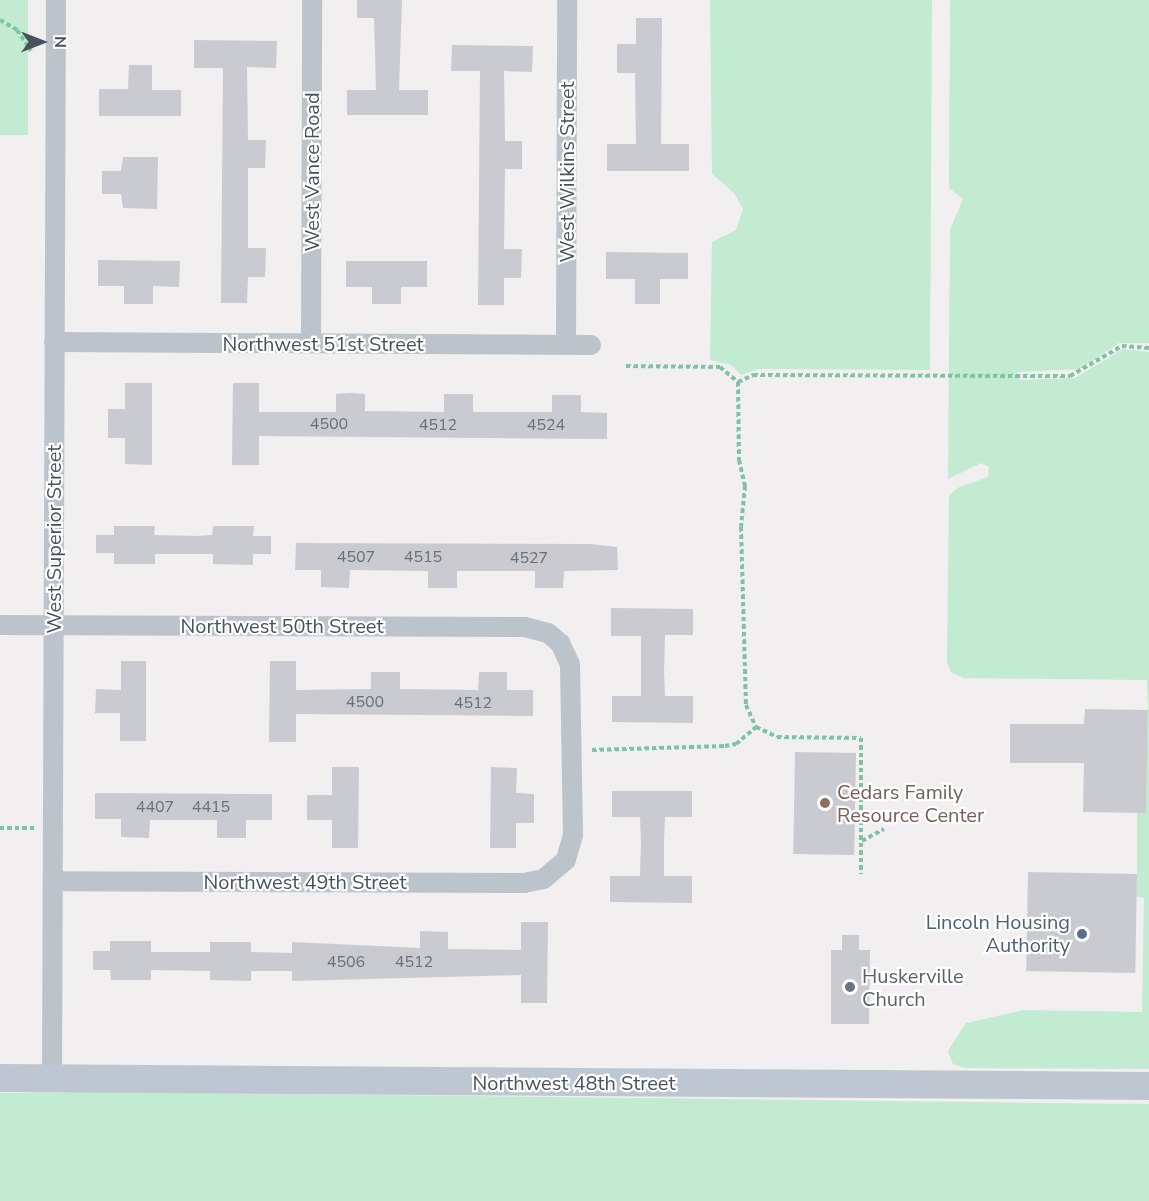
<!DOCTYPE html>
<style>
body{margin:0}
#map{position:relative;width:1149px;height:1201px;overflow:hidden;background:#f1efef;font-family:"Nunito Sans",sans-serif}
div>[style]{position:absolute}
.green>*{inset:0;background:#c2ebd2;transform-origin:0 0}
.building>*{inset:0;background:#c9cbd1;transform-origin:0 0}
.path>*{height:4px;margin-top:-2px;transform-origin:0;background:repeating-linear-gradient(90deg,#7dc5a2 0 4.5px,transparent 0 7.5px)}
.street>*{height:20px;margin:-10px;padding:0 10px;transform-origin:10px;border-radius:10px;background:#bcc3ca}
.secondary>*{height:28px;margin:-14px;padding:0 14px;transform-origin:14px;border-radius:14px;background:#bec7d1}
.dots>*{width:16px;height:16px;translate:-50% -50%;box-sizing:border-box;border:3px solid #fff;border-radius:50%}
span{translate:-50% -50%;white-space:nowrap;text-align:center;line-height:1.15;-webkit-text-stroke:4.5px #fff;paint-order:stroke}
.number-label{font-size:16px;color:#697078}
.number-label span{-webkit-text-stroke-width:0}
.street-label{font-size:20px;color:#49525b}
.education-label{font-size:20px;color:#785e54}
.left{translate:0 -50%;text-align:left}
.service-label{font-size:20px;color:#4e5e75}
.right{translate:-100% -50%;text-align:right}
.worship-label{font-size:20px;color:#5b616d}
.north{position:absolute;left:12px;top:12px;width:60px;height:60px;-webkit-text-stroke:4px #fff;paint-order:stroke;rotate:90deg;font-size:16px;font-weight:700;line-height:24px;text-align:center;color:#49525b}
.north::after{content:'';display:block;margin:auto;width:21px;height:27px;background:#49525b;clip-path:polygon(50% 0,100% 100%,50% 72%,0 100%)}
</style>
<div id="map">
<div class="green">
<i style="left:0;top:0;width:28px;height:135px"></i>
<i style="clip-path:polygon(710px 0,932px 0,930px 370px,758px 369px,741px 375px,731px 365px,710px 360px,712px 242px,736px 230px,743px 209px,734px 193px,712px 174px)"></i>
<i style="clip-path:polygon(950px 0,1149px 0,1149px 343px,1119px 343px,1080px 369px,1017px 372px,1020px 380px,1075px 378px,1123px 349px,1149px 352px,1149px 1069px,964px 1068px,953px 1064px,948px 1051px,966px 1023px,1024px 1010px,1142px 1012px,1144px 898px,1137px 897px,1137px 813px,1146px 813px,1148px 710px,1147px 680px,963px 678px,951px 672px,947px 662px,949px 496px,957px 488px,988px 477px,989px 467px,981px 463px,948px 479px,950px 230px,963px 199px,949px 188px)"></i>
<i style="clip-path:polygon(116px 1092px,1149px 1104px,1149px 1201px,0 1201px,0 1093px)"></i>
</div>
<div class="building">
<i style="clip-path:polygon(357px 0,402px 0,399px 90px,428px 90px,428px 115px,347px 115px,347px 90px,376px 90px,374px 18px,357px 18px)"></i>
<i style="clip-path:polygon(636px 18px,662px 18px,661px 144px,689px 144px,689px 171px,607px 171px,607px 144px,636px 144px,635px 73px,617px 73px,617px 44px,636px 44px)"></i>
<i style="clip-path:polygon(194px 40px,277px 41px,276px 68px,247px 67px,248px 140px,266px 140px,265px 168px,248px 168px,248px 248px,266px 248px,265px 277px,248px 277px,247px 303px,221px 303px,223px 68px,194px 68px)"></i>
<i style="clip-path:polygon(452px 45px,533px 46px,532px 72px,504px 71px,505px 141px,522px 141px,522px 169px,505px 169px,504px 249px,522px 249px,521px 278px,504px 278px,504px 305px,478px 305px,480px 71px,451px 71px)"></i>
<i style="clip-path:polygon(129px 65px,152px 65px,152px 90px,181px 90px,181px 116px,99px 116px,99px 89px,128px 89px)"></i>
<i style="clip-path:polygon(123px 157px,158px 157px,157px 209px,123px 208px,121px 194px,102px 194px,102px 171px,121px 171px)"></i>
<i style="clip-path:polygon(606px 252px,688px 253px,688px 279px,660px 279px,660px 304px,635px 304px,635px 279px,606px 279px)"></i>
<i style="clip-path:polygon(98px 260px,180px 261px,179px 287px,153px 286px,153px 304px,124px 304px,124px 286px,98px 286px)"></i>
<i style="clip-path:polygon(346px 261px,427px 261px,427px 287px,401px 287px,401px 304px,372px 304px,372px 287px,346px 287px)"></i>
<i style="clip-path:polygon(125px 383px,152px 383px,152px 465px,125px 464px,125px 438px,108px 438px,108px 409px,125px 409px)"></i>
<i style="clip-path:polygon(233px 383px,259px 383px,259px 412px,336px 412px,336px 394px,350px 393px,365px 394px,365px 411px,444px 412px,444px 394px,473px 394px,473px 412px,552px 412px,552px 395px,581px 395px,581px 412px,607px 413px,607px 439px,259px 436px,259px 465px,232px 465px)"></i>
<i style="clip-path:polygon(114px 526px,155px 526px,154px 535px,196px 536px,212px 535px,213px 526px,254px 526px,253px 536px,271px 536px,271px 554px,253px 554px,253px 565px,213px 564px,213px 554px,155px 554px,155px 564px,114px 564px,114px 553px,96px 553px,96px 535px,114px 535px)"></i>
<i style="clip-path:polygon(296px 543px,590px 544px,617px 547px,618px 570px,564px 571px,563px 588px,535px 588px,535px 571px,457px 571px,457px 588px,428px 588px,428px 571px,350px 570px,349px 588px,321px 587px,321px 570px,295px 570px)"></i>
<i style="clip-path:polygon(611px 608px,693px 609px,693px 635px,665px 635px,664px 671px,665px 696px,693px 696px,693px 723px,612px 722px,612px 696px,641px 696px,641px 636px,611px 636px)"></i>
<i style="clip-path:polygon(121px 661px,146px 661px,146px 741px,120px 741px,120px 713px,95px 713px,96px 689px,121px 690px)"></i>
<i style="clip-path:polygon(270px 661px,296px 661px,296px 690px,371px 689px,371px 672px,400px 672px,400px 689px,478px 690px,479px 672px,507px 672px,507px 690px,533px 690px,533px 716px,296px 714px,296px 742px,269px 742px)"></i>
<i style="clip-path:polygon(1085px 709px,1148px 710px,1146px 813px,1083px 812px,1084px 763px,1010px 763px,1010px 724px,1084px 724px)"></i>
<i style="left:795px;top:752px;width:61px;height:102px;rotate:1deg"></i>
<i style="clip-path:polygon(332px 767px,359px 767px,358px 848px,332px 848px,332px 820px,307px 820px,307px 795px,332px 795px)"></i>
<i style="clip-path:polygon(491px 767px,517px 768px,516px 793px,534px 794px,534px 823px,516px 823px,516px 848px,490px 848px)"></i>
<i style="clip-path:polygon(612px 791px,692px 791px,692px 817px,665px 817px,664px 842px,664px 876px,692px 876px,692px 903px,610px 902px,610px 876px,640px 876px,641px 842px,640px 817px,612px 817px)"></i>
<i style="clip-path:polygon(95px 793px,272px 794px,272px 820px,246px 820px,246px 838px,217px 838px,217px 820px,150px 820px,149px 838px,121px 837px,121px 819px,95px 819px)"></i>
<i style="left:1028px;top:872px;width:109px;height:99px;rotate:1deg"></i>
<i style="clip-path:polygon(521px 922px,548px 922px,547px 1003px,521px 1003px,521px 975px,292px 981px,292px 971px,251px 971px,251px 981px,210px 980px,210px 971px,151px 970px,151px 980px,111px 980px,110px 970px,93px 970px,93px 951px,110px 951px,110px 941px,151px 941px,151px 952px,210px 952px,210px 942px,251px 942px,251px 952px,292px 953px,292px 942px,420px 948px,420px 931px,448px 932px,448px 949px,521px 950px)"></i>
<i style="clip-path:polygon(842px 935px,859px 935px,859px 950px,870px 950px,869px 1024px,831px 1024px,831px 950px,842px 950px)"></i>
</div>
<div class="path">
<i style="left:0;top:20px;width:20px;rotate:30deg"></i>
<i style="left:17px;top:30px;width:25px;rotate:56deg"></i>
<i style="left:626px;top:366px;width:94px;rotate:0.6deg"></i>
<i style="left:720px;top:367px;width:23px;rotate:40deg"></i>
<i style="left:738px;top:382px;width:78px;rotate:89.3deg"></i>
<i style="left:739px;top:460px;width:27px;rotate:77deg"></i>
<i style="left:745px;top:486px;width:41px;rotate:95.6deg"></i>
<i style="left:741px;top:527px;width:178px;rotate:88.4deg"></i>
<i style="left:746px;top:705px;width:24px;rotate:66deg"></i>
<i style="left:756px;top:727px;width:23px;rotate:25deg"></i>
<i style="left:777px;top:737px;width:84px;rotate:0.7deg"></i>
<i style="left:861px;top:738px;width:136px;rotate:90deg"></i>
<i style="left:738px;top:382px;width:17px;rotate:-25deg"></i>
<i style="left:753px;top:375px;width:317px;rotate:0.2deg"></i>
<i style="left:1070px;top:376px;width:60px;rotate:-30deg"></i>
<i style="left:1122px;top:346px;width:27px;rotate:4deg"></i>
<i style="left:592px;top:750px;width:133px;rotate:-1.7deg"></i>
<i style="left:725px;top:746px;width:11px;rotate:-10deg"></i>
<i style="left:736px;top:744px;width:26px;rotate:-40deg"></i>
<i style="left:0;top:828px;width:34px"></i>
<i style="left:862px;top:841px;width:25px;rotate:-29deg"></i>
</div>
<div class="street">
<i style="left:54px;top:342px;width:537px;rotate:0.32deg"></i>
<i style="left:311px;top:343px;width:343px;rotate:-89.8deg"></i>
<i style="left:566px;top:345px;width:345px;rotate:-89.8deg"></i>
<i style="left:0;top:625px;width:525px;rotate:0.22deg"></i>
<i style="left:525px;top:627px;width:24px;rotate:15deg"></i>
<i style="left:548px;top:633px;width:16px;rotate:40deg"></i>
<i style="left:560px;top:643px;width:23px;rotate:65deg"></i>
<i style="left:570px;top:664px;width:171px;rotate:89deg"></i>
<i style="left:573px;top:835px;width:26px;rotate:106deg"></i>
<i style="left:566px;top:860px;width:30px;rotate:140deg"></i>
<i style="left:543px;top:879px;width:19px;rotate:168deg"></i>
<i style="left:524px;top:883px;width:471px;rotate:-179.8deg"></i>
<i style="left:52px;top:1079px;width:1079px;rotate:-89.79deg"></i>
</div>
<div class="secondary">
<i style="left:0;top:1078px;width:1149px;rotate:0.4deg"></i>
</div>
<div class="dots">
<i style="left:825px;top:803px;background:#8d6e63"></i>
<i style="left:1082px;top:934px;background:#5c6f8a"></i>
<i style="left:850px;top:987px;background:#6b7280"></i>
</div>
<div class="number-label">
<span style="left:329px;top:424px">4500</span>
<span style="left:438px;top:425px">4512</span>
<span style="left:546px;top:425px">4524</span>
<span style="left:356px;top:557px">4507</span>
<span style="left:423px;top:557px">4515</span>
<span style="left:529px;top:558px">4527</span>
<span style="left:365px;top:702px">4500</span>
<span style="left:473px;top:703px">4512</span>
<span style="left:155px;top:807px">4407</span>
<span style="left:211px;top:807px">4415</span>
<span style="left:346px;top:962px">4506</span>
<span style="left:414px;top:962px">4512</span>
</div>
<div class="street-label">
<span style="left:312px;top:172px;rotate:-90deg">West Vance Road</span>
<span style="left:567px;top:172px;rotate:-90deg">West Wilkins Street</span>
<span style="left:323px;top:344px">Northwest 51st Street</span>
<span style="left:54px;top:539px;rotate:-90deg">West Superior Street</span>
<span style="left:282px;top:626px">Northwest 50th Street</span>
<span style="left:305px;top:882px">Northwest 49th Street</span>
<span style="left:574px;top:1083px">Northwest 48th Street</span>
</div>
<div class="education-label">
<span class="left" style="left:837px;top:804px">Cedars Family<br>Resource Center</span>
</div>
<div class="service-label">
<span class="right" style="left:1070px;top:934px">Lincoln Housing<br>Authority</span>
</div>
<div class="worship-label">
<span class="left" style="left:862px;top:988px">Huskerville<br>Church</span>
</div>
<div class="north">N</div>
</div>
